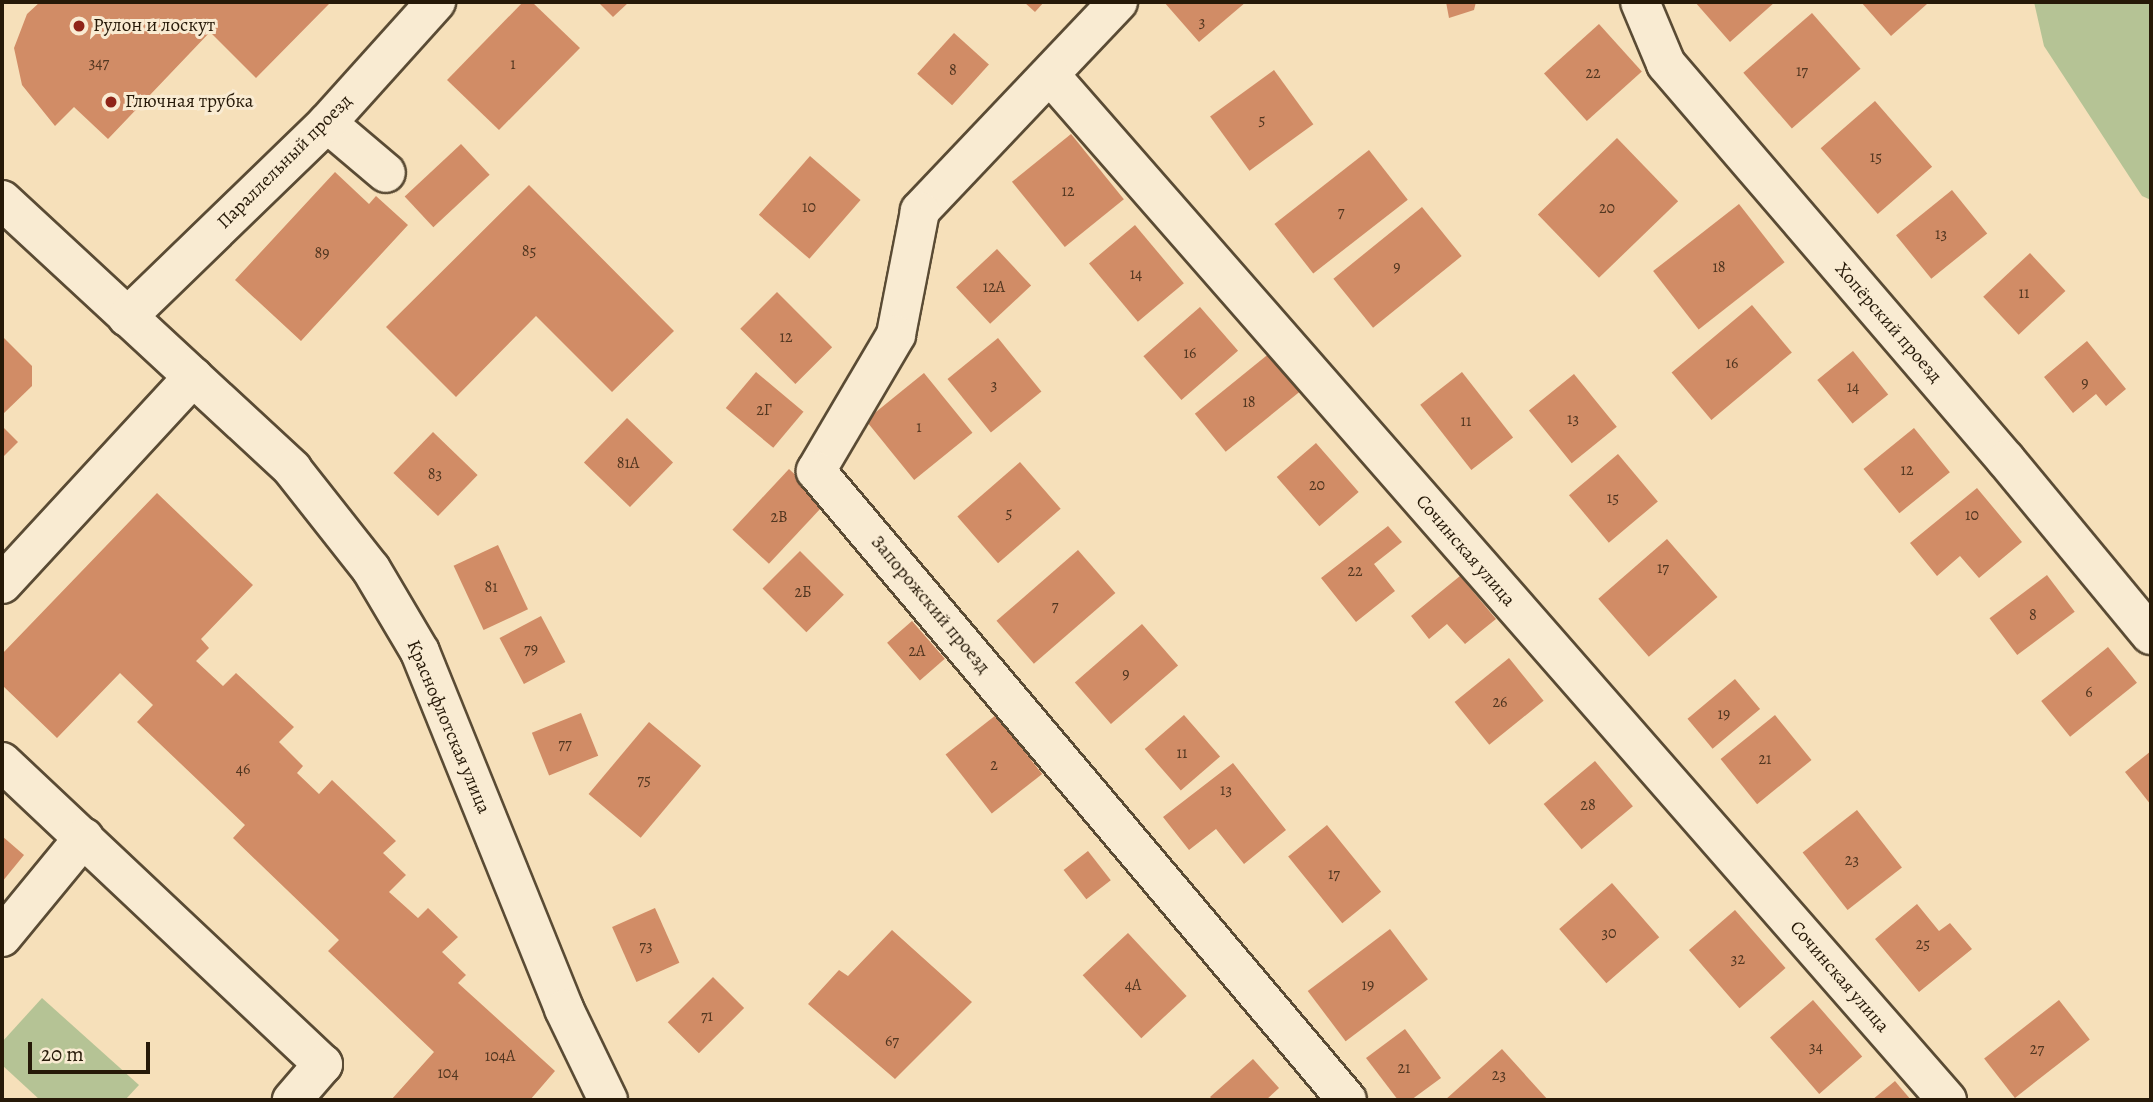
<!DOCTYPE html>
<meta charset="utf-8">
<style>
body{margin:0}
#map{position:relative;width:2153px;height:1102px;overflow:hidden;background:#f6e0ba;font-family:Alegreya,serif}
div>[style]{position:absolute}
.green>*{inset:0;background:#b5c395}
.building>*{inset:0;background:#d18c66;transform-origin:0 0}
.roads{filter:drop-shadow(2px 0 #5a4b34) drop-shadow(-2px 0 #5a4b34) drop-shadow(0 2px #5a4b34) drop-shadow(0 -2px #5a4b34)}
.minor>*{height:38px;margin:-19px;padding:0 19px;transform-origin:19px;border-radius:19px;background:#f9ebd2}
.dots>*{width:19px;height:19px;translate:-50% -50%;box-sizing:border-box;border:4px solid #f9ebd2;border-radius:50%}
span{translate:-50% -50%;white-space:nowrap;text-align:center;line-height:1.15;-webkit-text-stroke:6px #f9ebd2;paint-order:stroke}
.number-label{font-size:16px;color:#513620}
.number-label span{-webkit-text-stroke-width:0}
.poi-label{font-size:19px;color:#261908}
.left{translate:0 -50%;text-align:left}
.street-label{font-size:19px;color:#261908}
.frame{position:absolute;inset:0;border:4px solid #261908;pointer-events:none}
.scale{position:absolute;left:28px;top:1042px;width:122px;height:32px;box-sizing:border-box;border:4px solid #261908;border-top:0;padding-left:9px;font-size:21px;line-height:24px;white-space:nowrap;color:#261908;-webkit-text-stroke:5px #f9ebd2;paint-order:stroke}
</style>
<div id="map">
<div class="green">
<i style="clip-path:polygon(2034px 2px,2151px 2px,2151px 200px,2142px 196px,2044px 46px)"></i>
<i style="clip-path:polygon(42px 998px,139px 1085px,125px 1100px,40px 1100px,2px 1065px,2px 1042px)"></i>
</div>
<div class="building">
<i style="clip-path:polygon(40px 2px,327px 2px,329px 4px,256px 78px,210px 32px,108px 139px,74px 107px,55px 126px,22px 85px,14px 48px,27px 14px)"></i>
<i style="clip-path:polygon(523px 2px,532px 2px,580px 48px,499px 130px,447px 80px)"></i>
<i style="clip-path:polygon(598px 2px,629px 2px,613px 17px)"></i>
<i style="clip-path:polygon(1024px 2px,1044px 2px,1035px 12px)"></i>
<i style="clip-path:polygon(1164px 2px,1246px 2px,1199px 42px)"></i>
<i style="clip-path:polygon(1446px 2px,1476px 2px,1474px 10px,1449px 18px)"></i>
<i style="clip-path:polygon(1695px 2px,1775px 2px,1730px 42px)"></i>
<i style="clip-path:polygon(1861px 2px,1925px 2px,1927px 4px,1891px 36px)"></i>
<i style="left:1812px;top:13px;width:74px;height:91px;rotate:49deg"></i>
<i style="left:1599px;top:24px;width:64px;height:74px;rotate:48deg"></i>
<i style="left:954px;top:33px;width:47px;height:55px;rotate:42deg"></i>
<i style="left:1274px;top:70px;width:67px;height:79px;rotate:54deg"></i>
<i style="left:1875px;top:101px;width:87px;height:72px;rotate:49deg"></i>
<i style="left:1071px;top:134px;width:84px;height:76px;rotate:51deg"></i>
<i style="left:1617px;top:138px;width:88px;height:110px;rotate:46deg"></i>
<i style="left:461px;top:144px;width:42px;height:77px;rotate:47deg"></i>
<i style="left:1369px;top:150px;width:63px;height:120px;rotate:52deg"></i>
<i style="left:810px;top:156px;width:67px;height:78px;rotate:41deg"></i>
<i style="clip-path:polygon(335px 172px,369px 204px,376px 196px,408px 225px,301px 341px,235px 280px)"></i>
<i style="clip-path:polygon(529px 185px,674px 331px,612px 392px,536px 316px,456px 397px,386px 327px)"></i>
<i style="left:1952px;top:190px;width:56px;height:72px;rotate:51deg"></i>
<i style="left:1739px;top:204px;width:74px;height:109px;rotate:52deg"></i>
<i style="left:1422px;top:207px;width:63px;height:114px;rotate:51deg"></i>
<i style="left:1135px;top:225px;width:76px;height:60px;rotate:50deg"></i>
<i style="left:997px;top:249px;width:50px;height:56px;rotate:47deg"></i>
<i style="left:2030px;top:253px;width:52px;height:64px;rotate:47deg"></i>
<i style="left:777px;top:292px;width:78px;height:52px;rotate:45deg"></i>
<i style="left:1752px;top:305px;width:62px;height:105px;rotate:50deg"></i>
<i style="left:1200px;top:307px;width:58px;height:75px;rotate:49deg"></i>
<i style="clip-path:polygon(2px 336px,32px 366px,32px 386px,2px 415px)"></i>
<i style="left:998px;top:338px;width:69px;height:65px;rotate:51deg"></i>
<i style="clip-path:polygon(2087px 341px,2126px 389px,2106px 406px,2096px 394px,2073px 413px,2044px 377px)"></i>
<i style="left:1853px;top:351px;width:56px;height:46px;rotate:51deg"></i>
<i style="left:1271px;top:352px;width:49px;height:98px;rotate:51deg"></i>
<i style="left:756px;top:372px;width:62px;height:47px;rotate:40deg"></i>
<i style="left:1462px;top:372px;width:83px;height:53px;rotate:52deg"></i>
<i style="left:924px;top:373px;width:77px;height:75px;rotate:51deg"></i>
<i style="left:1574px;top:374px;width:68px;height:58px;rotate:51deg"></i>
<i style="left:627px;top:418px;width:64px;height:62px;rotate:44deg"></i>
<i style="clip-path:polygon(2px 426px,18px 442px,2px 458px)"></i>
<i style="left:1914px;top:428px;width:57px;height:65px;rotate:51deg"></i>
<i style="left:433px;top:432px;width:62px;height:57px;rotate:44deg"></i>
<i style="left:1316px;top:443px;width:65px;height:52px;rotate:49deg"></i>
<i style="left:1618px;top:454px;width:62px;height:64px;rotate:50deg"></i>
<i style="left:1020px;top:462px;width:62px;height:83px;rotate:49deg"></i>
<i style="left:789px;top:469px;width:50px;height:83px;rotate:43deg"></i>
<i style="clip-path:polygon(1977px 488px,2022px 542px,1979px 578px,1960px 556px,1937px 576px,1910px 543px)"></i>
<i style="clip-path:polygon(157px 493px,253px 585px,201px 639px,209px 648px,196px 661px,223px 686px,236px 673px,294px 727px,279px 742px,303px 766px,297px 773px,319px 794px,332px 780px,396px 841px,383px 853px,406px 875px,389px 892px,418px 918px,428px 908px,458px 937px,442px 952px,466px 975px,458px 983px,555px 1071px,530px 1100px,391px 1100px,434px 1052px,328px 951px,339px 940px,233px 838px,245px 825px,137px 722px,153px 705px,120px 673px,57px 738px,2px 685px,2px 654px)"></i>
<i style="clip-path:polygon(1388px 526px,1402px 542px,1374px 564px,1395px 591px,1356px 622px,1321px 578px)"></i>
<i style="left:1667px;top:539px;width:77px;height:91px;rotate:49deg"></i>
<i style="left:498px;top:545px;width:71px;height:49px;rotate:65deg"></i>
<i style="left:1078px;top:550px;width:57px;height:108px;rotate:49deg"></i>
<i style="left:800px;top:551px;width:62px;height:53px;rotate:45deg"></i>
<i style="left:2047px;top:575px;width:46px;height:72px;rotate:53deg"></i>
<i style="clip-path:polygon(1460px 576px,1496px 619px,1465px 644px,1447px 624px,1429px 639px,1411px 616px)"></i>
<i style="left:541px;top:616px;width:52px;height:47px;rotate:62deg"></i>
<i style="left:912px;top:621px;width:50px;height:33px;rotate:49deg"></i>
<i style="left:1142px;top:624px;width:55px;height:89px;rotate:49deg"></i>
<i style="left:2108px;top:647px;width:46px;height:86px;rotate:51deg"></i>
<i style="left:1509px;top:658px;width:55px;height:70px;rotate:51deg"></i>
<i style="left:1735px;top:679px;width:39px;height:62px;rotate:50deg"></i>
<i style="left:581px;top:713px;width:46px;height:53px;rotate:68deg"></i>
<i style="left:996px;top:715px;width:75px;height:64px;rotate:52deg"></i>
<i style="left:1184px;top:715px;width:55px;height:52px;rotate:49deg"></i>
<i style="left:1775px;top:715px;width:58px;height:70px;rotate:51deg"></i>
<i style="left:649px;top:722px;width:68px;height:94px;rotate:40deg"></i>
<i style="clip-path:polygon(2151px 751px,2151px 805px,2125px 772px)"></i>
<i style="left:1595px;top:761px;width:59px;height:67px;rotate:50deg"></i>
<i style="clip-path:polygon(1233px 763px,1286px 830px,1244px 864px,1216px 829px,1189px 850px,1163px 817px)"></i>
<i style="left:1857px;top:810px;width:73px;height:69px;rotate:52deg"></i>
<i style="left:1327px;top:825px;width:86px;height:50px;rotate:51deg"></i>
<i style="clip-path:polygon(2px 836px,24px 855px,2px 882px)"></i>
<i style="left:1088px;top:851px;width:37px;height:31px;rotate:52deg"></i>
<i style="left:1612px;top:883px;width:72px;height:70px;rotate:49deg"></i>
<i style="clip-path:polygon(1917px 904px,1939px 931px,1950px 923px,1972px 949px,1919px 992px,1875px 939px)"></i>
<i style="left:655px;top:908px;width:60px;height:47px;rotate:66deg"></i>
<i style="left:1735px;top:910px;width:77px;height:61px;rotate:49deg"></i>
<i style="left:1390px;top:929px;width:63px;height:103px;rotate:53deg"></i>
<i style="clip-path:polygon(892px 930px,972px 1002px,895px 1079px,808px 1004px,839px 970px,848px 976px)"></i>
<i style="left:1128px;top:933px;width:86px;height:62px;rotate:47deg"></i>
<i style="left:713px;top:977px;width:44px;height:64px;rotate:45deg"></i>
<i style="left:1813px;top:1000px;width:75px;height:57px;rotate:49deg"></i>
<i style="left:2059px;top:1000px;width:50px;height:95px;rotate:52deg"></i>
<i style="clip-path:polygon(1405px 1029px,1441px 1078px,1411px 1100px,1398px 1100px,1366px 1058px)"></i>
<i style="clip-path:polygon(1502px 1049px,1548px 1100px,1445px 1100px)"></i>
<i style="clip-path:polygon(1253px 1059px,1279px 1088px,1266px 1100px,1213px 1100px,1210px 1097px)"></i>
<i style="clip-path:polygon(1895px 1081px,1911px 1100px,1872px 1100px)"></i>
</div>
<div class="roads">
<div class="minor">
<i style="left:1118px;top:2px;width:288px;rotate:133.5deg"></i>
<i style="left:920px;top:211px;width:126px;rotate:101deg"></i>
<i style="left:896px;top:335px;width:158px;rotate:120.5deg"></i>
<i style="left:816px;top:471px;width:823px;rotate:49.83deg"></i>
<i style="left:1640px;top:2px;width:67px;rotate:67.2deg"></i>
<i style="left:1666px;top:64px;width:522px;rotate:49.35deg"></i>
<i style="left:2006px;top:460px;width:227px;rotate:50.4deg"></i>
<i style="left:1050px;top:75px;width:1362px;rotate:48.81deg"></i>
<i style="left:327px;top:123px;width:77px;rotate:40.3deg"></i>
<i style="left:2px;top:200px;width:396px;rotate:42.8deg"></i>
<i style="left:292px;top:469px;width:127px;rotate:51.7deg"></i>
<i style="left:371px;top:569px;width:96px;rotate:59.4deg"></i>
<i style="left:420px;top:652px;width:385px;rotate:68deg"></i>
<i style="left:564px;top:1009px;width:101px;rotate:64.2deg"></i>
<i style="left:127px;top:317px;width:279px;rotate:-44.1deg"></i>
<i style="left:327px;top:123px;width:163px;rotate:-48deg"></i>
<i style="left:2px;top:584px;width:282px;rotate:-47.3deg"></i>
<i style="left:2px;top:762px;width:441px;rotate:43.3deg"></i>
<i style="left:323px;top:1064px;width:48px;rotate:130.7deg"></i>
<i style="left:2px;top:937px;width:129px;rotate:-50.6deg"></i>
</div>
</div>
<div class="dots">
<i style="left:79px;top:26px;background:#8f2418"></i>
<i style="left:111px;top:102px;background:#8f2418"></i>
</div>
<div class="number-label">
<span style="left:1202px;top:22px">3</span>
<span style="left:99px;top:63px">347</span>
<span style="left:513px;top:64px">1</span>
<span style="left:953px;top:70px">8</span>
<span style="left:1802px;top:71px">17</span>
<span style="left:1593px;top:73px">22</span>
<span style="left:1262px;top:120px">5</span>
<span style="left:1876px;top:157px">15</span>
<span style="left:1068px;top:191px">12</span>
<span style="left:809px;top:207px">10</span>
<span style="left:1607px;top:208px">20</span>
<span style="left:1341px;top:212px">7</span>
<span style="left:1941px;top:234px">13</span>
<span style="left:529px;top:251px">85</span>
<span style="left:322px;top:253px">89</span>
<span style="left:1397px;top:267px">9</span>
<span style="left:1719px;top:267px">18</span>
<span style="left:1136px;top:274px">14</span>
<span style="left:994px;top:287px">12А</span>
<span style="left:2024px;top:293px">11</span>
<span style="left:786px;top:337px">12</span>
<span style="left:1190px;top:353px">16</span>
<span style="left:1732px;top:363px">16</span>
<span style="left:2085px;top:383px">9</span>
<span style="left:994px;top:385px">3</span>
<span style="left:1853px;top:387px">14</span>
<span style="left:1249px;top:402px">18</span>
<span style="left:764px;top:410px">2Г</span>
<span style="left:1573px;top:419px">13</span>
<span style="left:1466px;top:421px">11</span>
<span style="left:919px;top:427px">1</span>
<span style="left:628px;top:463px">81А</span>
<span style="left:1907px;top:470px">12</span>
<span style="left:435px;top:474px">83</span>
<span style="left:1317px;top:485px">20</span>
<span style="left:1613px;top:498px">15</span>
<span style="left:1009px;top:513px">5</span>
<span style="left:1972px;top:515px">10</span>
<span style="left:779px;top:517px">2В</span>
<span style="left:1663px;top:568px">17</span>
<span style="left:1355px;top:571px">22</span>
<span style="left:491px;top:587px">81</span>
<span style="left:803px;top:592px">2Б</span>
<span style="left:1055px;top:606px">7</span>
<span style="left:2033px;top:615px">8</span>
<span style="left:531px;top:649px">79</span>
<span style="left:917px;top:651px">2А</span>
<span style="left:1126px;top:674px">9</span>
<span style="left:2089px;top:692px">6</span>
<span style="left:1500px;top:702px">26</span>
<span style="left:1724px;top:714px">19</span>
<span style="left:565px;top:744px">77</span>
<span style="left:1182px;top:753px">11</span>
<span style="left:1765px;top:759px">21</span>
<span style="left:994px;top:765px">2</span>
<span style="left:243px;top:769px">46</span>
<span style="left:644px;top:780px">75</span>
<span style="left:1226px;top:790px">13</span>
<span style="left:1588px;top:805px">28</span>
<span style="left:1852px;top:860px">23</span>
<span style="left:1334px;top:874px">17</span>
<span style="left:1609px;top:933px">30</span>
<span style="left:1923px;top:944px">25</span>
<span style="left:646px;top:946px">73</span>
<span style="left:1738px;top:959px">32</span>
<span style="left:1133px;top:985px">4А</span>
<span style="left:1368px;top:985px">19</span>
<span style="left:707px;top:1016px">71</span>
<span style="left:892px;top:1041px">67</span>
<span style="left:1816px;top:1047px">34</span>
<span style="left:2037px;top:1049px">27</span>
<span style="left:500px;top:1056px">104А</span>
<span style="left:1404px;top:1068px">21</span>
<span style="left:448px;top:1073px">104</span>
<span style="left:1499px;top:1075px">23</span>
</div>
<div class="poi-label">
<span class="left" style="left:93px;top:26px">Рулон и лоскут</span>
<span class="left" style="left:125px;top:102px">Глючная трубка</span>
</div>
<div class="street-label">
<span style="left:285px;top:162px;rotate:-45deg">Параллельный проезд</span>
<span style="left:1888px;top:323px;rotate:49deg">Хопёрский проезд</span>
<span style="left:1465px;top:551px;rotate:49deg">Сочинская улица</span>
<span style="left:930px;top:605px;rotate:50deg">Запорожский проезд</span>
<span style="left:448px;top:727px;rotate:67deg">Краснофлотская улица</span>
<span style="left:1839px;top:977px;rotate:49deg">Сочинская улица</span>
</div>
<div class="frame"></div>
<div class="scale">20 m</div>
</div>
